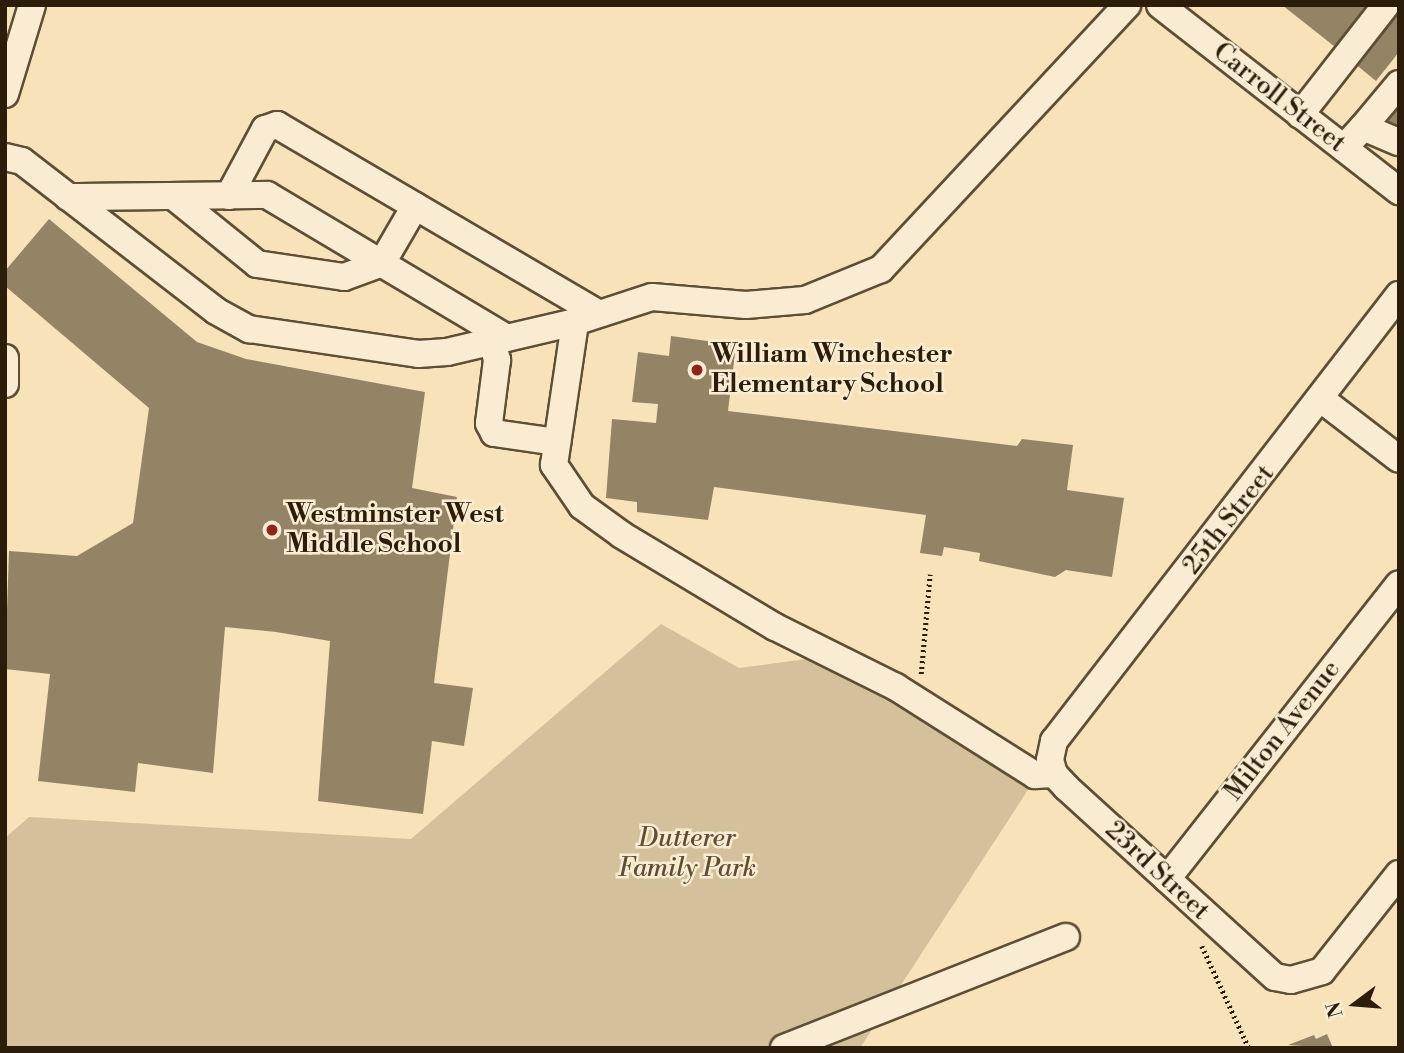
<!DOCTYPE html>
<style>
body{margin:0}
#map{position:relative;width:1404px;height:1053px;overflow:hidden;background:#f7e2b9;font-family:"Libre Bodoni",serif}
div>[style]{position:absolute}
.green>*{inset:0;background:#d4c19b}
.building>*{inset:0;background:#958365}
.path>*{height:4.5px;margin-top:-2.25px;transform-origin:0;background:repeating-linear-gradient(90deg,#2b1d09 0 2px,transparent 0 5.5px)}
.roads{filter:drop-shadow(2px 0 #5e4e35) drop-shadow(-2px 0 #5e4e35) drop-shadow(0 2px #5e4e35) drop-shadow(0 -2px #5e4e35)}
.minor>*{height:26px;margin:-13px;padding:0 13px;transform-origin:13px;border-radius:13px;background:#faecd2}
.dots>*{width:19px;height:19px;translate:-50% -50%;box-sizing:border-box;border:4px solid #faecd2;border-radius:50%}
span{translate:-50% -50%;white-space:nowrap;text-align:center;line-height:1.15;-webkit-text-stroke:5px #faecd2;paint-order:stroke}
.street-label{font-size:26px;color:#2b1d09}
.poi-label{font-size:26px;color:#2b1d09;font-weight:700}
.left{translate:0 -50%;text-align:left}
.park-label{font-size:26px;color:#5e4e35;font-style:italic}
.frame{position:absolute;inset:0;border:7px solid #2b1d09;pointer-events:none}
.north{position:absolute;left:1320px;top:969px;width:70px;height:70px;-webkit-text-stroke:5px #faecd2;paint-order:stroke;rotate:254deg;font-size:19px;font-weight:700;line-height:28px;text-align:center;color:#2b1d09}
.north::after{content:'';display:block;margin:auto;width:24px;height:32px;background:#2b1d09;clip-path:polygon(50% 0,100% 100%,50% 72%,0 100%)}
</style>
<div id="map">
<div class="green">
<i style="clip-path:polygon(661px 624px,739px 668px,806px 659px,845px 668px,1035px 779px,860px 1048px,5px 1048px,5px 838px,29px 817px,411px 839px)"></i>
</div>
<div class="building">
<i style="clip-path:polygon(1282px 5px,1374px 5px,1339px 50px)"></i>
<i style="clip-path:polygon(1399px 7px,1399px 52px,1376px 81px,1354px 63px)"></i>
<i style="clip-path:polygon(1399px 107px,1399px 129px,1386px 124px)"></i>
<i style="clip-path:polygon(49px 219px,197px 342px,246px 359px,425px 392px,412px 488px,457px 497px,434px 683px,473px 688px,464px 746px,432px 741px,423px 814px,318px 801px,330px 641px,276px 632px,225px 627px,213px 773px,138px 763px,135px 792px,38px 781px,50px 674px,5px 669px,9px 551px,77px 556px,133px 523px,149px 408px,5px 286px,5px 271px)"></i>
<i style="clip-path:polygon(671px 336px,736px 345px,728px 411px,1017px 446px,1022px 439px,1073px 445px,1067px 490px,1124px 498px,1112px 577px,1066px 570px,1055px 577px,979px 561px,980px 553px,944px 547px,942px 556px,920px 553px,926px 515px,714px 487px,708px 520px,637px 512px,637px 502px,606px 498px,612px 419px,656px 423px,658px 404px,632px 402px,638px 352px,669px 356px)"></i>
<i style="clip-path:polygon(1327px 1034px,1333px 1048px,1288px 1045px,1314px 1035px,1316px 1039px)"></i>
</div>
<div class="path">
<i style="left:921px;top:674px;width:100px;rotate:-84.9deg"></i>
<i style="left:1202px;top:946px;width:112px;rotate:65.3deg"></i>
</div>
<div class="roads">
<div class="minor">
<i style="left:1160px;top:5px;width:303px;rotate:37.9deg"></i>
<i style="left:5px;top:94px;width:93px;rotate:-73.1deg"></i>
<i style="left:1300px;top:115px;width:140px;rotate:-52deg"></i>
<i style="left:1363px;top:127px;width:56px;rotate:-50.1deg"></i>
<i style="left:1344px;top:148px;width:28px;rotate:-48deg"></i>
<i style="left:1363px;top:127px;width:39px;rotate:23deg"></i>
<i style="left:5px;top:157px;width:17px;rotate:13deg"></i>
<i style="left:22px;top:161px;width:245px;rotate:37.7deg"></i>
<i style="left:216px;top:311px;width:38px;rotate:29deg"></i>
<i style="left:249px;top:329px;width:171px;rotate:8.4deg"></i>
<i style="left:418px;top:354px;width:29px;rotate:-4deg"></i>
<i style="left:447px;top:352px;width:131px;rotate:-13.2deg"></i>
<i style="left:173px;top:196px;width:108px;rotate:39deg"></i>
<i style="left:257px;top:264px;width:88px;rotate:8.5deg"></i>
<i style="left:344px;top:277px;width:40px;rotate:-20.2deg"></i>
<i style="left:382px;top:263px;width:66px;rotate:-59.9deg"></i>
<i style="left:229px;top:196px;width:76px;rotate:-61.8deg"></i>
<i style="left:265px;top:129px;width:13px;rotate:-18deg"></i>
<i style="left:277px;top:125px;width:373px;rotate:30.4deg"></i>
<i style="left:68px;top:197px;width:199px;rotate:-0.6deg"></i>
<i style="left:267px;top:195px;width:279px;rotate:30.8deg"></i>
<i style="left:1399px;top:295px;width:564px;rotate:127.72deg"></i>
<i style="left:1054px;top:741px;width:19px;rotate:102deg"></i>
<i style="left:1050px;top:760px;width:15px;rotate:74deg"></i>
<i style="left:1054px;top:774px;width:18px;rotate:47deg"></i>
<i style="left:1066px;top:787px;width:282px;rotate:42.3deg"></i>
<i style="left:1275px;top:977px;width:16px;rotate:11deg"></i>
<i style="left:1291px;top:980px;width:32px;rotate:-16deg"></i>
<i style="left:1322px;top:971px;width:124px;rotate:-51.6deg"></i>
<i style="left:492px;top:341px;width:20px;rotate:75deg"></i>
<i style="left:497px;top:360px;width:64px;rotate:97.2deg"></i>
<i style="left:489px;top:423px;width:11px;rotate:63deg"></i>
<i style="left:494px;top:433px;width:64px;rotate:8.1deg"></i>
<i style="left:5px;top:358px;width:26px;rotate:90deg"></i>
<i style="left:1321px;top:399px;width:98px;rotate:37.6deg"></i>
<i style="left:1054px;top:774px;width:19px;rotate:177deg"></i>
<i style="left:1035px;top:775px;width:165px;rotate:-147.7deg"></i>
<i style="left:896px;top:687px;width:135px;rotate:-153.6deg"></i>
<i style="left:775px;top:627px;width:179px;rotate:-149deg"></i>
<i style="left:622px;top:535px;width:49px;rotate:-144.1deg"></i>
<i style="left:582px;top:506px;width:50px;rotate:-124.3deg"></i>
<i style="left:554px;top:465px;width:145px;rotate:-81.6deg"></i>
<i style="left:575px;top:322px;width:81px;rotate:-18deg"></i>
<i style="left:652px;top:297px;width:94px;rotate:4.9deg"></i>
<i style="left:746px;top:305px;width:59px;rotate:-4.8deg"></i>
<i style="left:805px;top:300px;width:82px;rotate:-22.2deg"></i>
<i style="left:881px;top:269px;width:361px;rotate:-47deg"></i>
<i style="left:1167px;top:879px;width:375px;rotate:-51.8deg"></i>
<i style="left:784px;top:1048px;width:303px;rotate:-21.5deg"></i>
</div>
</div>
<div class="dots">
<i style="left:697px;top:370px;background:#8f2418"></i>
<i style="left:272px;top:530px;background:#8f2418"></i>
</div>
<div class="street-label">
<span style="left:1279px;top:98px;rotate:38deg">Carroll Street</span>
<span style="left:1229px;top:520px;rotate:-52deg">25th Street</span>
<span style="left:1283px;top:731px;rotate:-52deg">Milton Avenue</span>
<span style="left:1157px;top:871px;rotate:43deg">23rd Street</span>
</div>
<div class="poi-label">
<span class="left" style="left:711px;top:370px">William Winchester<br>Elementary School</span>
<span class="left" style="left:286px;top:530px">Westminster West<br>Middle School</span>
</div>
<div class="park-label">
<span style="left:687px;top:854px">Dutterer<br>Family Park</span>
</div>
<div class="frame"></div>
<div class="north">N</div>
</div>
